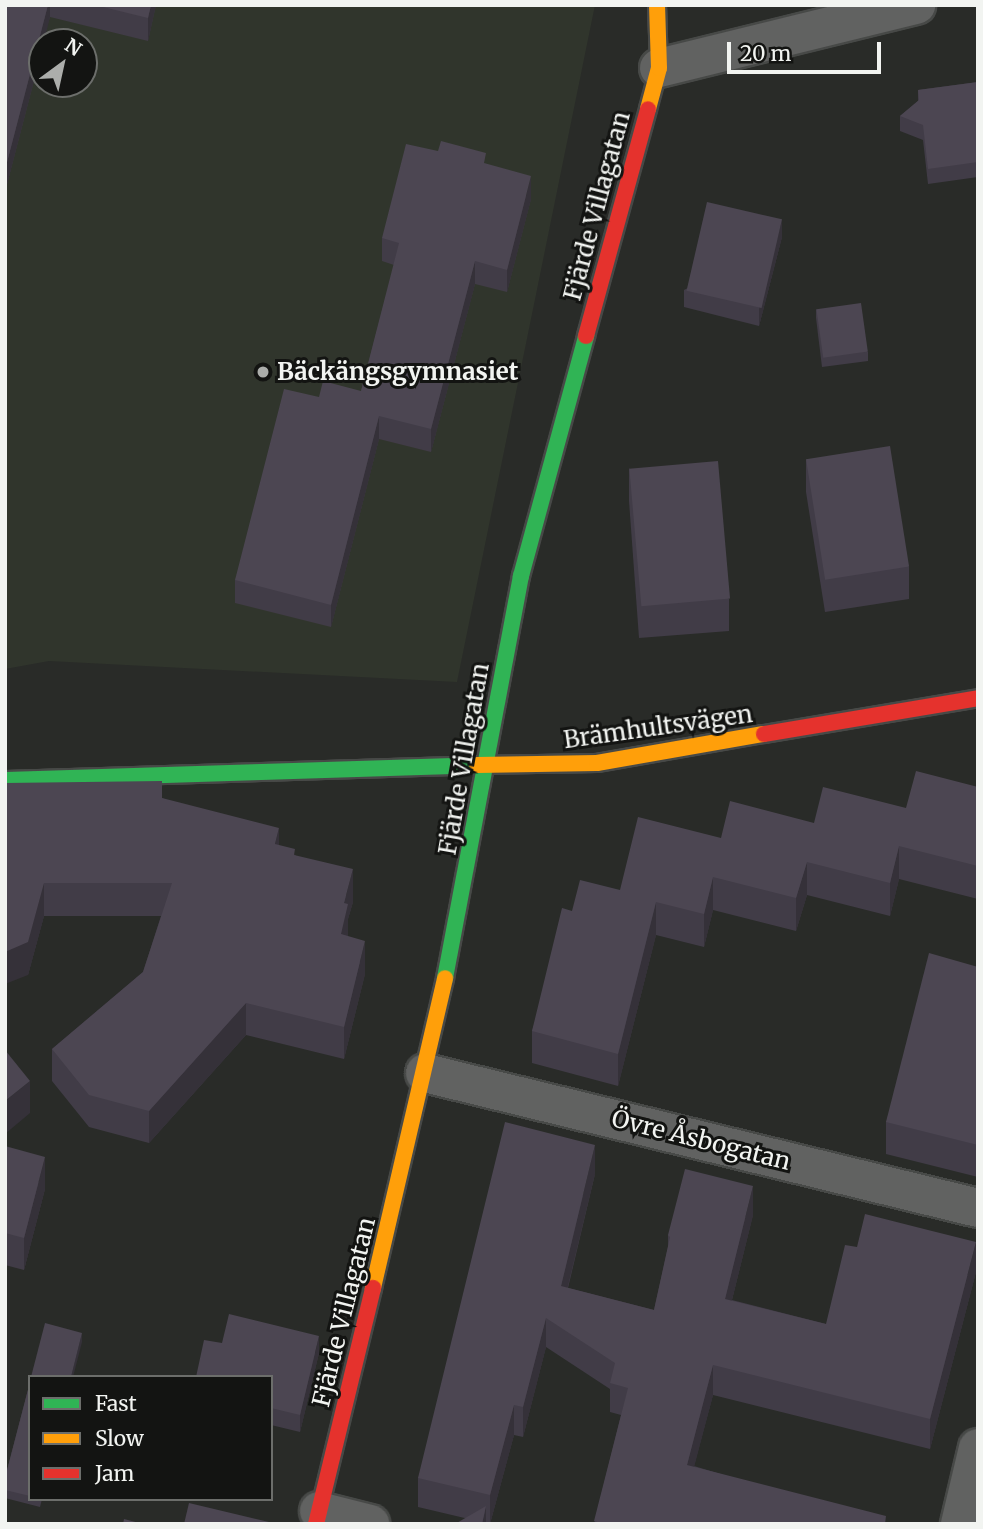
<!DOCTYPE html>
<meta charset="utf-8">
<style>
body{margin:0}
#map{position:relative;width:983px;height:1529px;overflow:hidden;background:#292b28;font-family:Merriweather,serif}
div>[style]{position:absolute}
.built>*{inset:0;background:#30352c}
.roads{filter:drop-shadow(2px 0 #474947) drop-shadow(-2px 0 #474947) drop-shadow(0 2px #474947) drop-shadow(0 -2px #474947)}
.street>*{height:38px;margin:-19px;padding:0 19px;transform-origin:19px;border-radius:19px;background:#616261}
.fast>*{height:16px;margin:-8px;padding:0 8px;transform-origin:8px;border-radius:8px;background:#30b455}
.slow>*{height:16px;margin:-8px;padding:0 8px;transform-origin:8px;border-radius:8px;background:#ff9f0a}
.jam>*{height:16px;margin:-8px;padding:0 8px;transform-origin:8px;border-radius:8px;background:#e5322d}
.wall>*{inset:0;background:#413c47}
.shaded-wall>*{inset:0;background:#353139}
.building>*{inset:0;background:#4c4652;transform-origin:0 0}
.dots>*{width:19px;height:19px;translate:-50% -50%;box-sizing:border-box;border:4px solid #131412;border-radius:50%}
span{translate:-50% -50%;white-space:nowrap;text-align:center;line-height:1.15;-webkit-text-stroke:6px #131412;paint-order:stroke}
.street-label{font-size:24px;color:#f2f4f1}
.poi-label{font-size:24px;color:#f2f4f1;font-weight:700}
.left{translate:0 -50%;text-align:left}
.frame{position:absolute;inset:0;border:7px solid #f2f4f1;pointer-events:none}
.legend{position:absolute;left:28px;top:1375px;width:245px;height:126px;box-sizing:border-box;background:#131412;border:2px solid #6c6e6b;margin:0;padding:9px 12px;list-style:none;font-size:21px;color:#f2f4f1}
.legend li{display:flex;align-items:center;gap:14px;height:35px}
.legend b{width:35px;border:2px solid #6c6e6b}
.north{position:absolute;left:28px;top:28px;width:70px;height:70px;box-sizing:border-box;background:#131412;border:2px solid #6c6e6b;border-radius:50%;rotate:33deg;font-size:19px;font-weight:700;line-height:28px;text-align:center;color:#f2f4f1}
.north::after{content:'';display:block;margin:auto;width:24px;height:32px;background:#acaeab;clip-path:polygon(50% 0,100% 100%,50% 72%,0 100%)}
.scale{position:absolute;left:727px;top:42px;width:154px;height:32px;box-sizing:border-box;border:4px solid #f2f4f1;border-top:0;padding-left:9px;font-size:21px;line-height:24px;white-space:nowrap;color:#f2f4f1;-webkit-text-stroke:5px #131412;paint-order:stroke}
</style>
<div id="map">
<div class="built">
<i style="clip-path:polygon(evenodd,5px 5px,595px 5px,457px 682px,49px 661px,5px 669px,5px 5px,42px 42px,84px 42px,84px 84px,42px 84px,42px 42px)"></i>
</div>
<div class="roads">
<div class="street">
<i style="left:659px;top:68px;width:265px;rotate:-13.8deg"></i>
<i style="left:425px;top:1073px;width:569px;rotate:13.72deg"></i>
<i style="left:319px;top:1511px;width:53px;rotate:14.3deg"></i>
<i style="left:960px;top:1524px;width:78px;rotate:-76.7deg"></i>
</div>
<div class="fast">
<i style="left:5px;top:780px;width:472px;rotate:-1.8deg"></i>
<i style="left:445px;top:978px;width:409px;rotate:-79.3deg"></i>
<i style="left:521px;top:576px;width:249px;rotate:-74.8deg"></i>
</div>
<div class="slow">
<i style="left:648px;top:109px;width:42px;rotate:-75deg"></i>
<i style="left:659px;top:68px;width:63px;rotate:-91.8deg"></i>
<i style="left:477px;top:765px;width:120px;rotate:-1deg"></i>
<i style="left:597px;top:763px;width:169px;rotate:-9.9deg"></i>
<i style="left:373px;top:1288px;width:318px;rotate:-76.9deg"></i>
</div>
<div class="jam">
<i style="left:586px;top:336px;width:235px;rotate:-74.7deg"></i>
<i style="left:764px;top:734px;width:217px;rotate:-9.5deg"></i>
<i style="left:316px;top:1524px;width:243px;rotate:-76.4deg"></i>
</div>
</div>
<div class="wall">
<i style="clip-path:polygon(5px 5px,156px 5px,148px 41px,50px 17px,42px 42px,42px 50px,5px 192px)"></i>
<i style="clip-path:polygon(978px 82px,978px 177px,928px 184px,923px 140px,900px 131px,900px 116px,918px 101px,918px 90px)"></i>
<i style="clip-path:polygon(486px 164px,531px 199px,507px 292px,475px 284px,431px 452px,379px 439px,331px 627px,235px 603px,235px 580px,319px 397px,361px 391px,394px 265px,382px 261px,382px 238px)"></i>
<i style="clip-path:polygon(782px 237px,759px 326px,684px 307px,684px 290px)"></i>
<i style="clip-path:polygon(816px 309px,868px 352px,868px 361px,822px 367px,816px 318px)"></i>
<i style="clip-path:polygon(806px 459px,909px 567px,909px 599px,825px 612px,806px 492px)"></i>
<i style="clip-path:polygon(629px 468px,729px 599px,729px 631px,639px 638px,629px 501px)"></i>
<i style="clip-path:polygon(5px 783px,162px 798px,279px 846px,295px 855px,353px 902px,348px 919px,348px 936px,365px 974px,344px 1059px,246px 1035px,149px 1143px,89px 1127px,52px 1081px,52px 1049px,143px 972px,161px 916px,44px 916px,28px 975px)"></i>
<i style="clip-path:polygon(978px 787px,978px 899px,899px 879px,890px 916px,807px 895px,796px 931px,713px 910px,704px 947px,656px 935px,618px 1086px,532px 1063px,532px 1031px,572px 911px,620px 890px,721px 838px,906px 808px)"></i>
<i style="clip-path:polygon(978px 967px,978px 1177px,886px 1154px,886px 1122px)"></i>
<i style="clip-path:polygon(5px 1146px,45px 1189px,24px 1270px,5px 1265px)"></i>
<i style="clip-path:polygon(595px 1174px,568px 1288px,654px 1310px,668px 1247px,668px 1235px,753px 1215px,732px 1300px,826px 1324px,976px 1272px,930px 1449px,713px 1395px,694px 1466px,886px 1524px,594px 1524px,621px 1415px,610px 1412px,610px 1389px,546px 1347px,523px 1437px,514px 1435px,490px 1524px,418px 1507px,418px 1478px)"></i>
<i style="clip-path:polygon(222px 1343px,319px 1353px,300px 1432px,271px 1425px,271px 1377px)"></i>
<i style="clip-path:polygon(30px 1382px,30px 1499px,42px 1499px,40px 1507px,5px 1498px,5px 1478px)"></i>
</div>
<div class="shaded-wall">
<i style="clip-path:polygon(48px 5px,50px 5px,50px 17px,44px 42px,42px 42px,42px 50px,5px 192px,5px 170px)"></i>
<i style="clip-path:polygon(151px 5px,156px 5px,148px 41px,148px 18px)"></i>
<i style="clip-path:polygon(531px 176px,531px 199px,507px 292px,507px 270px)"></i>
<i style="clip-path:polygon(782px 220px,782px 237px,759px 326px,759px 309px)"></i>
<i style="clip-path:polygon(475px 261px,475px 284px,431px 452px,431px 429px)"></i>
<i style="clip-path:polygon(379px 416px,379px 439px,331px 627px,331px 605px)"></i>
<i style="clip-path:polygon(279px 828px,279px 860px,275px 844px)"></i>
<i style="clip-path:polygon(899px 846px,899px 879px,890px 916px,890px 883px)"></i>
<i style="clip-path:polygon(807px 862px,807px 895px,796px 931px,796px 898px)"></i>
<i style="clip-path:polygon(353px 869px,353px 902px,348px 919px,348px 937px,341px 934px,344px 903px)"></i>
<i style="clip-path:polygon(713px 877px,713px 910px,704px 947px,704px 914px)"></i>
<i style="clip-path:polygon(44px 883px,44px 916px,28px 975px,5px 984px,5px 952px)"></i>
<i style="clip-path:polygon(656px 902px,656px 935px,618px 1086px,618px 1054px)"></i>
<i style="clip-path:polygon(365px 941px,365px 974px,344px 1059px,344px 1027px)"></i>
<i style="clip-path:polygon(246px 1003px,246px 1035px,149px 1143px,149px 1111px)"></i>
<i style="clip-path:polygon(30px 1081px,30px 1113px,5px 1134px,5px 1101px)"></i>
<i style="clip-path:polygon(595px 1145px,595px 1174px,561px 1315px,561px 1286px)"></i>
<i style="clip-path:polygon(45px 1157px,45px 1189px,24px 1270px,24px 1238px)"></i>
<i style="clip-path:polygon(753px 1186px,753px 1215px,725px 1328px,725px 1299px)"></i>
<i style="clip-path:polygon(976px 1242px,976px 1272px,930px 1449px,930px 1419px)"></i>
<i style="clip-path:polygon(546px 1318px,546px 1347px,523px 1437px,523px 1407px)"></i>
<i style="clip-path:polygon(82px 1333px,82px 1342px,73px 1377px,71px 1377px)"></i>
<i style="clip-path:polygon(319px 1336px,319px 1353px,300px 1432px,300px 1415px)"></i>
<i style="clip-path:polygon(713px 1365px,713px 1395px,687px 1494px,687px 1465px)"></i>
<i style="clip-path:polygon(514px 1405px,514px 1435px,490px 1524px,490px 1495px)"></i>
<i style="clip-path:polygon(486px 1506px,486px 1524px,482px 1524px)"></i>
</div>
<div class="building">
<i style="clip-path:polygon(5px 5px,48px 5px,5px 170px)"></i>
<i style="clip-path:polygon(95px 5px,151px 5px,148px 18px)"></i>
<i style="clip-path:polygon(978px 82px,978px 162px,928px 169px,923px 125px,900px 116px,919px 100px,918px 90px)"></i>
<i style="clip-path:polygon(441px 141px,486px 153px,484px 163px,531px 176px,507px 270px,475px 261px,431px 429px,379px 416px,331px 605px,235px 580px,284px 389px,319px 397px,323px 381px,361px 391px,399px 243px,382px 238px,406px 144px,438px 151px)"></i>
<i style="left:707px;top:202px;width:77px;height:91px;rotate:13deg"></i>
<i style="left:861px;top:303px;width:49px;height:45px;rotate:82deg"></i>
<i style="left:890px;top:446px;width:122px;height:85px;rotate:81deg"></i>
<i style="left:718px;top:461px;width:138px;height:89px;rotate:85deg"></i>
<i style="clip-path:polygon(916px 771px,978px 787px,978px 866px,899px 846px,890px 883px,807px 862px,796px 898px,713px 877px,704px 914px,656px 902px,618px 1054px,532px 1031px,562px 908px,572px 911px,580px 880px,620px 890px,638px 817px,721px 838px,730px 801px,814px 823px,823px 787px,906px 808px)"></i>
<i style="clip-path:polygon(162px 781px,162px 798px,279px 828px,275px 844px,295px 849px,294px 855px,353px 869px,344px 903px,348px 904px,341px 934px,365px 941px,344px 1027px,246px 1003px,149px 1111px,89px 1095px,52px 1049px,143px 972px,172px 883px,44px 883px,28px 942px,5px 952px,5px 783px)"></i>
<i style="clip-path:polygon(929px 953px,978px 967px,978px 1145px,886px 1122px)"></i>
<i style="clip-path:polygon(5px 1050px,30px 1081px,5px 1101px)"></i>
<i style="clip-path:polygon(505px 1122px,595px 1145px,561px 1286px,654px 1310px,670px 1237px,668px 1235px,685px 1169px,753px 1186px,725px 1299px,826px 1324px,845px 1245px,857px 1247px,865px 1214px,976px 1242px,930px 1419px,713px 1365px,687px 1465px,886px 1516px,885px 1524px,604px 1524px,594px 1521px,628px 1388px,610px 1383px,615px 1363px,546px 1318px,523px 1407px,514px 1405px,490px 1495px,418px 1478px)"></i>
<i style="clip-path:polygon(5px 1146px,45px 1157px,24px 1238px,5px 1233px)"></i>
<i style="clip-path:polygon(229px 1314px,319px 1336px,300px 1415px,271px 1408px,271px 1377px,196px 1377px,204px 1340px,222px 1343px)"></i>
<i style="clip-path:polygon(45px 1323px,82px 1333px,71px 1377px,31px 1377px)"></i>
<i style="clip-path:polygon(30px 1382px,30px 1496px,5px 1490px,5px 1478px)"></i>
<i style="clip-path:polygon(189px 1503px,269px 1522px,269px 1524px,184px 1524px)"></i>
<i style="clip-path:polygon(486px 1506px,482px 1524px,455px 1524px)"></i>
<i style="clip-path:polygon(124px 1519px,143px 1524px,123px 1524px)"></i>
</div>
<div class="dots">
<i style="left:263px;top:372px;background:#acaeab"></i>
</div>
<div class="street-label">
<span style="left:597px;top:206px;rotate:-75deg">Fjärde Villagatan</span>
<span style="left:658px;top:727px;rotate:-8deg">Brämhultsvägen</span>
<span style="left:464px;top:759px;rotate:-80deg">Fjärde Villagatan</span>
<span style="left:701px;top:1140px;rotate:14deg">Övre Åsbogatan</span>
<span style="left:344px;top:1312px;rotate:-76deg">Fjärde Villagatan</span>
</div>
<div class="poi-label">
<span class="left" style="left:277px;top:372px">Bäckängsgymnasiet</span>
</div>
<div class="frame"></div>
<ul class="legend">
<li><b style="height:9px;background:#30b455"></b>Fast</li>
<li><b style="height:9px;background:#ff9f0a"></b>Slow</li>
<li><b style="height:9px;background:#e5322d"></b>Jam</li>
</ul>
<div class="north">N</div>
<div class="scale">20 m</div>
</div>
